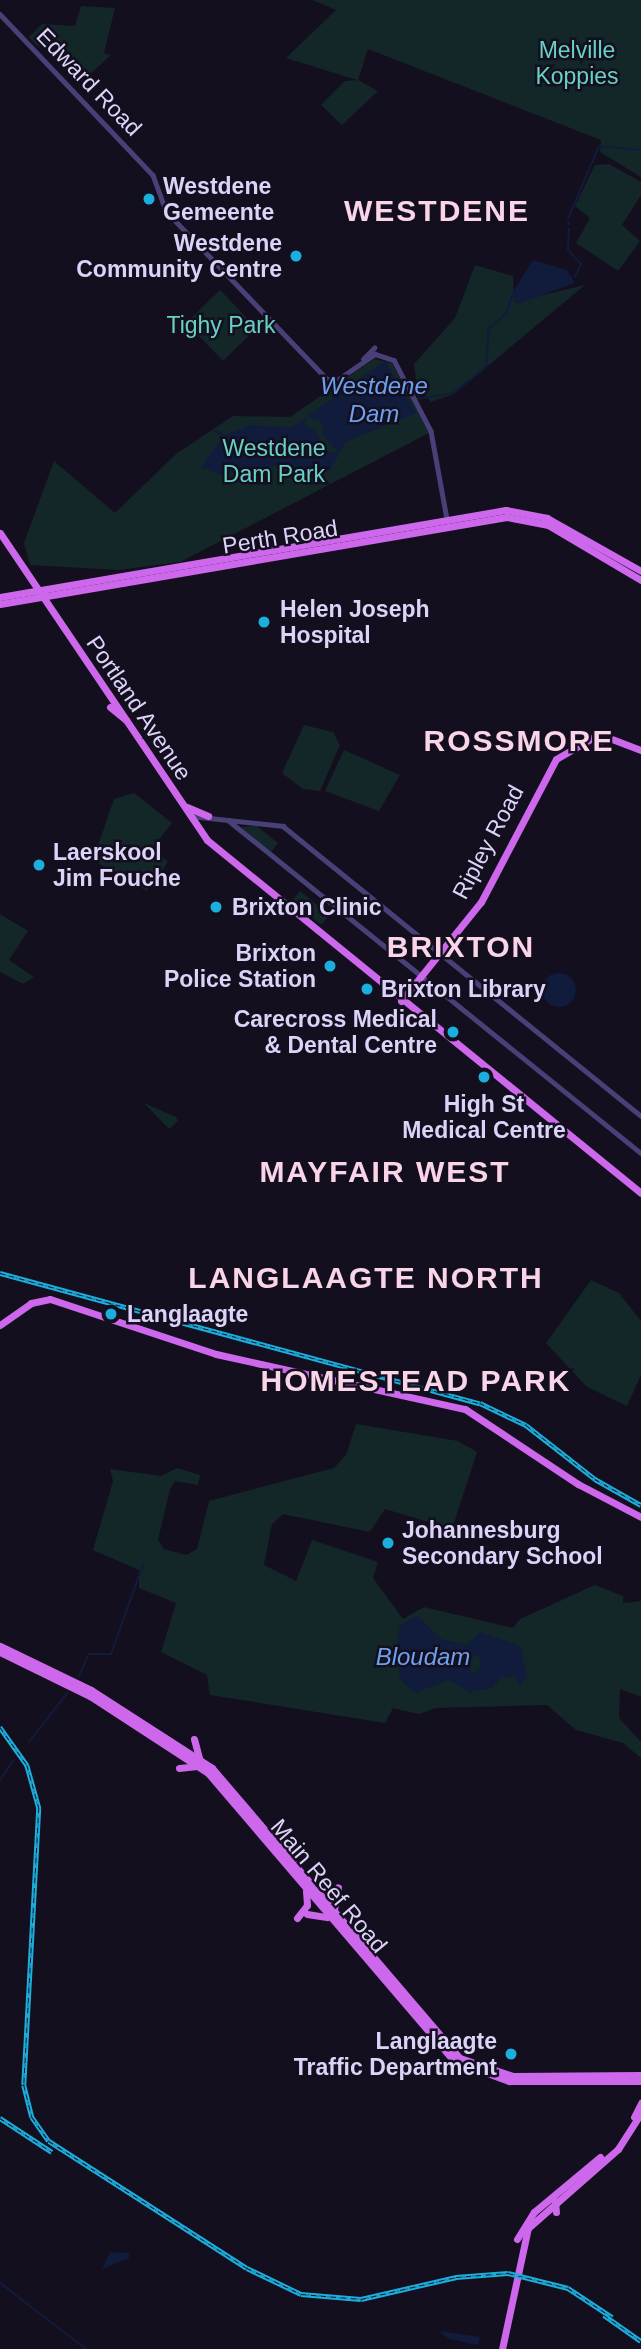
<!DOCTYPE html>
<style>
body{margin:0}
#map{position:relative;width:641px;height:2349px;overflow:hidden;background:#140f1f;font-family:Helvetica,sans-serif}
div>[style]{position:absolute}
.green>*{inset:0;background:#132628;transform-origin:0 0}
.water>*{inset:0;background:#111b3c}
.round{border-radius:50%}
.stream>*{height:2px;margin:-1px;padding:0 1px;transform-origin:1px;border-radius:1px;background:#111b3c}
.minor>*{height:4.5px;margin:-2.25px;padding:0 2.25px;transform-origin:2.25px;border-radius:2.25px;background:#4a4078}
.major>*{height:7px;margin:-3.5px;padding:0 3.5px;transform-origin:3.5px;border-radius:3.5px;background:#cd68ec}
.major>.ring{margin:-3.5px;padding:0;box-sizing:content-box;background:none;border:7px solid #cd68ec;border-radius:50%}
.rail>*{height:4.5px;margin-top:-2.25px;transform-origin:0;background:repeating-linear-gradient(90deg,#140f1f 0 5px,#1caedc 0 10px);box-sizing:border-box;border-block:2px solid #1caedc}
.dots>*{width:19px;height:19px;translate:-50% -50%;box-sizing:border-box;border:4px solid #140f1f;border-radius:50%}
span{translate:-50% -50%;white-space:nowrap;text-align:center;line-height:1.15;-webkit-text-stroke:5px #140f1f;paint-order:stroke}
.park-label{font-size:23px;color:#68d0c4}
.street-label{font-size:23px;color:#ddd3f9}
.poi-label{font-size:23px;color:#ddd3f9;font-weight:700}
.left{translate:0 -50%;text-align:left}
.right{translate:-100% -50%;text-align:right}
.water-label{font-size:24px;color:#6ea0ed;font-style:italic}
.district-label{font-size:30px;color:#fad5e7;font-weight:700;letter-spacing:2px}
</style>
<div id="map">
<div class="green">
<i style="clip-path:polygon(312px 0,641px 0,641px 177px,600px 152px,601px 140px,368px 49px,358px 80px,378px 91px,342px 125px,321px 105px,345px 81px,357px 80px,286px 58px,336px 10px)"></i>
<i style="clip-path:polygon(81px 6px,115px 8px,104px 53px,111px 55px,89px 75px,73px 59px,63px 68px,50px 44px,37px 46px,29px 37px,42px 24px,75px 26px)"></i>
<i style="clip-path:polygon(609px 164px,641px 182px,641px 195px,622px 225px,640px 241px,618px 271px,576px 243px,590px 218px,575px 206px,595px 165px)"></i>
<i style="clip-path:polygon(475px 265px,513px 276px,514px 302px,585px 285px,454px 394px,431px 402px,417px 386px,414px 364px,455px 318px)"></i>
<i style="left:220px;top:290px;width:53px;height:47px;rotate:46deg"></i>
<i style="clip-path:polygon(374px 359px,392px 363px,429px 433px,180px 562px,118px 570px,30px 565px,24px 543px,54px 461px,115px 513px,176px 454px,233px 416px,290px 417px)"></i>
<i style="clip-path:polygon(304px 725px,333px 732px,340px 745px,320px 791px,303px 789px,282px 773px)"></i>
<i style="clip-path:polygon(344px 750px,400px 775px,379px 811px,325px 791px)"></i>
<i style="clip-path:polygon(134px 793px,172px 823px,152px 848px,168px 862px,147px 891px,93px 860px,114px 799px)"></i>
<i style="clip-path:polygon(257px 826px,278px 843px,271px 852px,240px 827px)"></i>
<i style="left:300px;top:891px;width:38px;height:13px;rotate:39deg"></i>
<i style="clip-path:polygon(0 914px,28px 931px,9px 960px,34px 977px,23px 984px,0 972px)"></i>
<i style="clip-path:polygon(144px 1103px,176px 1117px,178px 1121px,169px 1129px)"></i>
<i style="clip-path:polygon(591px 1280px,619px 1293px,641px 1321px,641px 1375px,627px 1406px,587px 1387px,546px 1343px)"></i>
<i style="clip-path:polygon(356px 1424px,458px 1441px,477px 1452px,452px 1529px,385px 1509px,370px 1532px,283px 1514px,272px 1524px,264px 1565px,296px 1581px,312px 1540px,378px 1562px,373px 1578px,403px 1619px,424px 1607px,513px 1628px,520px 1619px,595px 1585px,623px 1596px,623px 1603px,641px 1601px,641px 1697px,620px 1689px,619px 1718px,641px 1742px,641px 1758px,623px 1743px,576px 1730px,547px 1705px,436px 1708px,419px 1714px,393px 1708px,385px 1723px,210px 1695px,207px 1675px,161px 1652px,176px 1603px,139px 1588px,139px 1570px,93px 1550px,113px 1481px,110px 1469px,161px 1476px,177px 1468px,200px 1475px,198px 1485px,175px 1481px,170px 1489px,158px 1540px,164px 1549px,186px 1555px,197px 1549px,209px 1501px,334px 1468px,346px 1455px)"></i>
</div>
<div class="water">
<i style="clip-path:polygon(533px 260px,567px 270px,575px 283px,517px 304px,511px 295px)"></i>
<i style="clip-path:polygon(evenodd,385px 361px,416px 413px,345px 442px,330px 471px,291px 474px,282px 464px,241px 475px,224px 469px,223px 476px,201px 467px,224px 435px,251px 425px,291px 428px,385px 361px,307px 417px,320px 420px,324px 436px,339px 453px,325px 452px,316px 431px,304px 425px,307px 417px)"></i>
<i class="round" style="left:542px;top:973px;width:34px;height:34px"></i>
<i style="clip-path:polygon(evenodd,417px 1616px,441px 1639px,467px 1645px,480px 1632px,520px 1646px,527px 1676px,520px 1686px,516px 1677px,501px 1677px,493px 1688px,470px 1692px,448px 1680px,415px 1693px,400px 1679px,397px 1658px,399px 1626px,417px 1616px,479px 1654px,481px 1669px,471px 1674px,471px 1658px,479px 1654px)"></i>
<i style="clip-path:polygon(110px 2252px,129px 2253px,129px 2258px,102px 2269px)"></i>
<i style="clip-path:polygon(439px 2331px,480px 2337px,478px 2345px,449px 2339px)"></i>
</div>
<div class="stream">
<i style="left:568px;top:219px;width:79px;rotate:-67deg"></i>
<i style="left:599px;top:146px;width:42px;rotate:5.4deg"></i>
<i style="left:569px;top:223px;width:1px;rotate:90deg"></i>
<i style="left:569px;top:229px;width:21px;rotate:93deg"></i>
<i style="left:568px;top:250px;width:19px;rotate:47deg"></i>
<i style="left:581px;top:264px;width:14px;rotate:115deg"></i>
<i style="left:417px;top:399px;width:36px;rotate:-9deg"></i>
<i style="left:453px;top:393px;width:42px;rotate:-38.2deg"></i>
<i style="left:486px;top:367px;width:39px;rotate:-86deg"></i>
<i style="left:489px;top:328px;width:23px;rotate:-40deg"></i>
<i style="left:507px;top:313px;width:16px;rotate:-75deg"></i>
<i style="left:214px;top:431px;width:10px;rotate:24deg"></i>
<i style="left:79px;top:1676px;width:24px;rotate:-66deg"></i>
<i style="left:89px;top:1654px;width:22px"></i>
<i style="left:111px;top:1654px;width:96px;rotate:-70.4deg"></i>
<i style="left:29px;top:1742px;width:63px;rotate:-52deg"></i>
<i style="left:0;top:1780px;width:23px;rotate:-56deg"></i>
<i style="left:0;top:2283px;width:108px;rotate:37.5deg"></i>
</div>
<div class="minor">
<i style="left:0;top:14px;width:222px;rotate:46.5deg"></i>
<i style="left:153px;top:175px;width:38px;rotate:70deg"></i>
<i style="left:166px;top:211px;width:233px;rotate:46.2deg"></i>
<i style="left:327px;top:379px;width:10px;rotate:6deg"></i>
<i style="left:337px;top:380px;width:46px;rotate:-34.4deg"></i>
<i style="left:375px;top:354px;width:20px;rotate:18deg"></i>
<i style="left:394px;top:360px;width:80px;rotate:62.5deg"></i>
<i style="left:431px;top:431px;width:89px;rotate:79.7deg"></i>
<i style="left:363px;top:359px;width:16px;rotate:-45deg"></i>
<i style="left:191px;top:816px;width:93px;rotate:6.2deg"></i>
<i style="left:283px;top:826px;width:461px;rotate:39deg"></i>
<i style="left:228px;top:820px;width:531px;rotate:38.88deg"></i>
</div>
<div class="major">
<i style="left:0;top:533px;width:370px;rotate:56deg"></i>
<i style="left:207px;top:840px;width:559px;rotate:39.12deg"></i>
<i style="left:0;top:597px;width:513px;rotate:-9.76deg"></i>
<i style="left:506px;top:510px;width:42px;rotate:11deg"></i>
<i style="left:547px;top:518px;width:108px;rotate:29.4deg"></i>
<i style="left:0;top:604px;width:514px;rotate:-9.74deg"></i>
<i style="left:507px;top:517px;width:42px;rotate:11deg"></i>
<i style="left:548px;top:525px;width:108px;rotate:30.6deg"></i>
<i style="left:110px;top:707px;width:21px;rotate:39deg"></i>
<i class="ring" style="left:596px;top:733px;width:1px;height:1px"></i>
<i style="left:604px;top:736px;width:40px;rotate:21deg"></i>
<i style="left:187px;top:807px;width:23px;rotate:23deg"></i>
<i style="left:401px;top:1001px;width:127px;rotate:-51.1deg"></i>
<i style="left:481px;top:902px;width:161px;rotate:-62.3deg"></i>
<i style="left:556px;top:759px;width:46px;rotate:-29.9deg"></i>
<i style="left:0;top:1325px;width:38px;rotate:-35deg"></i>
<i style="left:31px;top:1303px;width:19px;rotate:-12deg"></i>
<i style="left:50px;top:1299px;width:175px;rotate:18.3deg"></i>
<i style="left:216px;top:1354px;width:255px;rotate:12.5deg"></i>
<i style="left:465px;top:1409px;width:136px;rotate:33.6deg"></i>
<i style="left:578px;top:1484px;width:71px;rotate:27.6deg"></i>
<i style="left:0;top:1646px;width:101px;rotate:25.8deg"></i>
<i style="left:91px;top:1690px;width:144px;rotate:32.8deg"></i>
<i style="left:212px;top:1768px;width:382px;rotate:49.5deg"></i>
<i style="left:460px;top:2058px;width:56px;rotate:18.8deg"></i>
<i style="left:513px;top:2076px;width:128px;rotate:-0.4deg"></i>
<i style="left:0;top:1652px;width:100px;rotate:26.1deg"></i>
<i style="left:90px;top:1696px;width:141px;rotate:33.1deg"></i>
<i style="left:208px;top:1773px;width:379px;rotate:49.5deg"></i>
<i style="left:454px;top:2061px;width:59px;rotate:20deg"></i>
<i style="left:509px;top:2081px;width:132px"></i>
<i style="left:194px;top:1739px;width:20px;rotate:75deg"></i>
<i style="left:179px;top:1768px;width:18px;rotate:-6deg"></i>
<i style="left:334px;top:1910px;width:23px;rotate:-80deg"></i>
<i style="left:307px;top:1914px;width:20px;rotate:9deg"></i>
<i style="left:297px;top:1918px;width:16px;rotate:-52deg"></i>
<i style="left:307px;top:1905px;width:14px;rotate:-94deg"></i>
<i style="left:634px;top:2117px;width:16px;rotate:-63deg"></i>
<i style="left:555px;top:2201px;width:11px;rotate:85deg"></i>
<i style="left:517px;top:2239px;width:32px;rotate:-58deg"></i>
<i style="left:534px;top:2212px;width:86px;rotate:-39.8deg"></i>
<i style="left:502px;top:2349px;width:124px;rotate:-77.9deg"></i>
<i style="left:528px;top:2228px;width:120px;rotate:-41.3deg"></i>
<i style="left:618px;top:2149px;width:43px;rotate:-57.4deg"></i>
</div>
<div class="rail">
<i style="left:0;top:1273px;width:497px;rotate:15.2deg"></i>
<i style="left:480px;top:1403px;width:51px;rotate:25.6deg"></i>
<i style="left:526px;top:1425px;width:88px;rotate:38deg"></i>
<i style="left:595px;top:1479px;width:53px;rotate:29.5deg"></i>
<i style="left:0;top:1727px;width:47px;rotate:54.6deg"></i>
<i style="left:27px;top:1765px;width:45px;rotate:74.4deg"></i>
<i style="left:39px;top:1808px;width:277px;rotate:93.1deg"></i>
<i style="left:24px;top:2085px;width:33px;rotate:76deg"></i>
<i style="left:32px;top:2117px;width:29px;rotate:55deg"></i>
<i style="left:49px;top:2141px;width:235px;rotate:32.7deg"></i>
<i style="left:247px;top:2268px;width:60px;rotate:25.7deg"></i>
<i style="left:301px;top:2294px;width:60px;rotate:4.8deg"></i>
<i style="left:361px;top:2299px;width:98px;rotate:-13deg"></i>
<i style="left:456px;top:2277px;width:52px;rotate:-4.4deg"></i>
<i style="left:508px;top:2273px;width:62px;rotate:14deg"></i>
<i style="left:568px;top:2288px;width:53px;rotate:33.4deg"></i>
<i style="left:0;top:2118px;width:62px;rotate:33.2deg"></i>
<i style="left:604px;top:2315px;width:45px;rotate:35.1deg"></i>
</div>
<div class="dots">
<i style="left:149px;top:199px;background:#1caedc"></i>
<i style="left:296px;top:256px;background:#1caedc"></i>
<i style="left:264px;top:622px;background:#1caedc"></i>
<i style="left:39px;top:865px;background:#1caedc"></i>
<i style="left:216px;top:907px;background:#1caedc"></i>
<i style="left:330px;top:966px;background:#1caedc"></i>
<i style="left:367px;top:989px;background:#1caedc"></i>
<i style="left:453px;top:1032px;background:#1caedc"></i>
<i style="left:484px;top:1077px;background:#1caedc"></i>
<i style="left:111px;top:1314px;background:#1caedc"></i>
<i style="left:388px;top:1543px;background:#1caedc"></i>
<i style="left:511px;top:2054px;background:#1caedc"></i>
</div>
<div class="park-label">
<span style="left:577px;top:63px">Melville<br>Koppies</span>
<span style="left:221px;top:325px">Tighy Park</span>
<span style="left:274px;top:461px">Westdene<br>Dam Park</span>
</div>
<div class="street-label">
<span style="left:89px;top:82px;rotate:46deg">Edward Road</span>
<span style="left:280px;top:537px;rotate:-9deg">Perth Road</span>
<span style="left:139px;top:708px;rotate:56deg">Portland Avenue</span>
<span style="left:488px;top:842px;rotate:-62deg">Ripley Road</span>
<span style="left:329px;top:1886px;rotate:50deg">Main Reef Road</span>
</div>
<div class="poi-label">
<span class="left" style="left:163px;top:199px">Westdene<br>Gemeente</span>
<span class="right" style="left:282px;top:256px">Westdene<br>Community Centre</span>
<span class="left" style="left:280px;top:622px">Helen Joseph<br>Hospital</span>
<span class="left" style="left:53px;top:865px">Laerskool<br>Jim Fouche</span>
<span class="left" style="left:232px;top:907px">Brixton Clinic</span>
<span class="right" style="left:316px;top:966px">Brixton<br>Police Station</span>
<span class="left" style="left:381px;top:989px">Brixton Library</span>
<span class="right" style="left:437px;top:1032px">Carecross Medical<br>&amp; Dental Centre</span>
<span style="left:484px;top:1117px">High St<br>Medical Centre</span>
<span class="left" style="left:127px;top:1314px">Langlaagte</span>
<span class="left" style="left:402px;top:1543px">Johannesburg<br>Secondary School</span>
<span class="right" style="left:497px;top:2054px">Langlaagte<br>Traffic Department</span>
</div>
<div class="water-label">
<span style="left:374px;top:400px">Westdene<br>Dam</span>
<span style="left:423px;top:1657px">Bloudam</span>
</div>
<div class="district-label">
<span style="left:437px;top:211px">WESTDENE</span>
<span style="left:519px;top:741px">ROSSMORE</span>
<span style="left:461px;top:947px">BRIXTON</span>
<span style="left:385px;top:1172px">MAYFAIR WEST</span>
<span style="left:366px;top:1278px">LANGLAAGTE NORTH</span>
<span style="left:416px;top:1381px">HOMESTEAD PARK</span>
</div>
</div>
